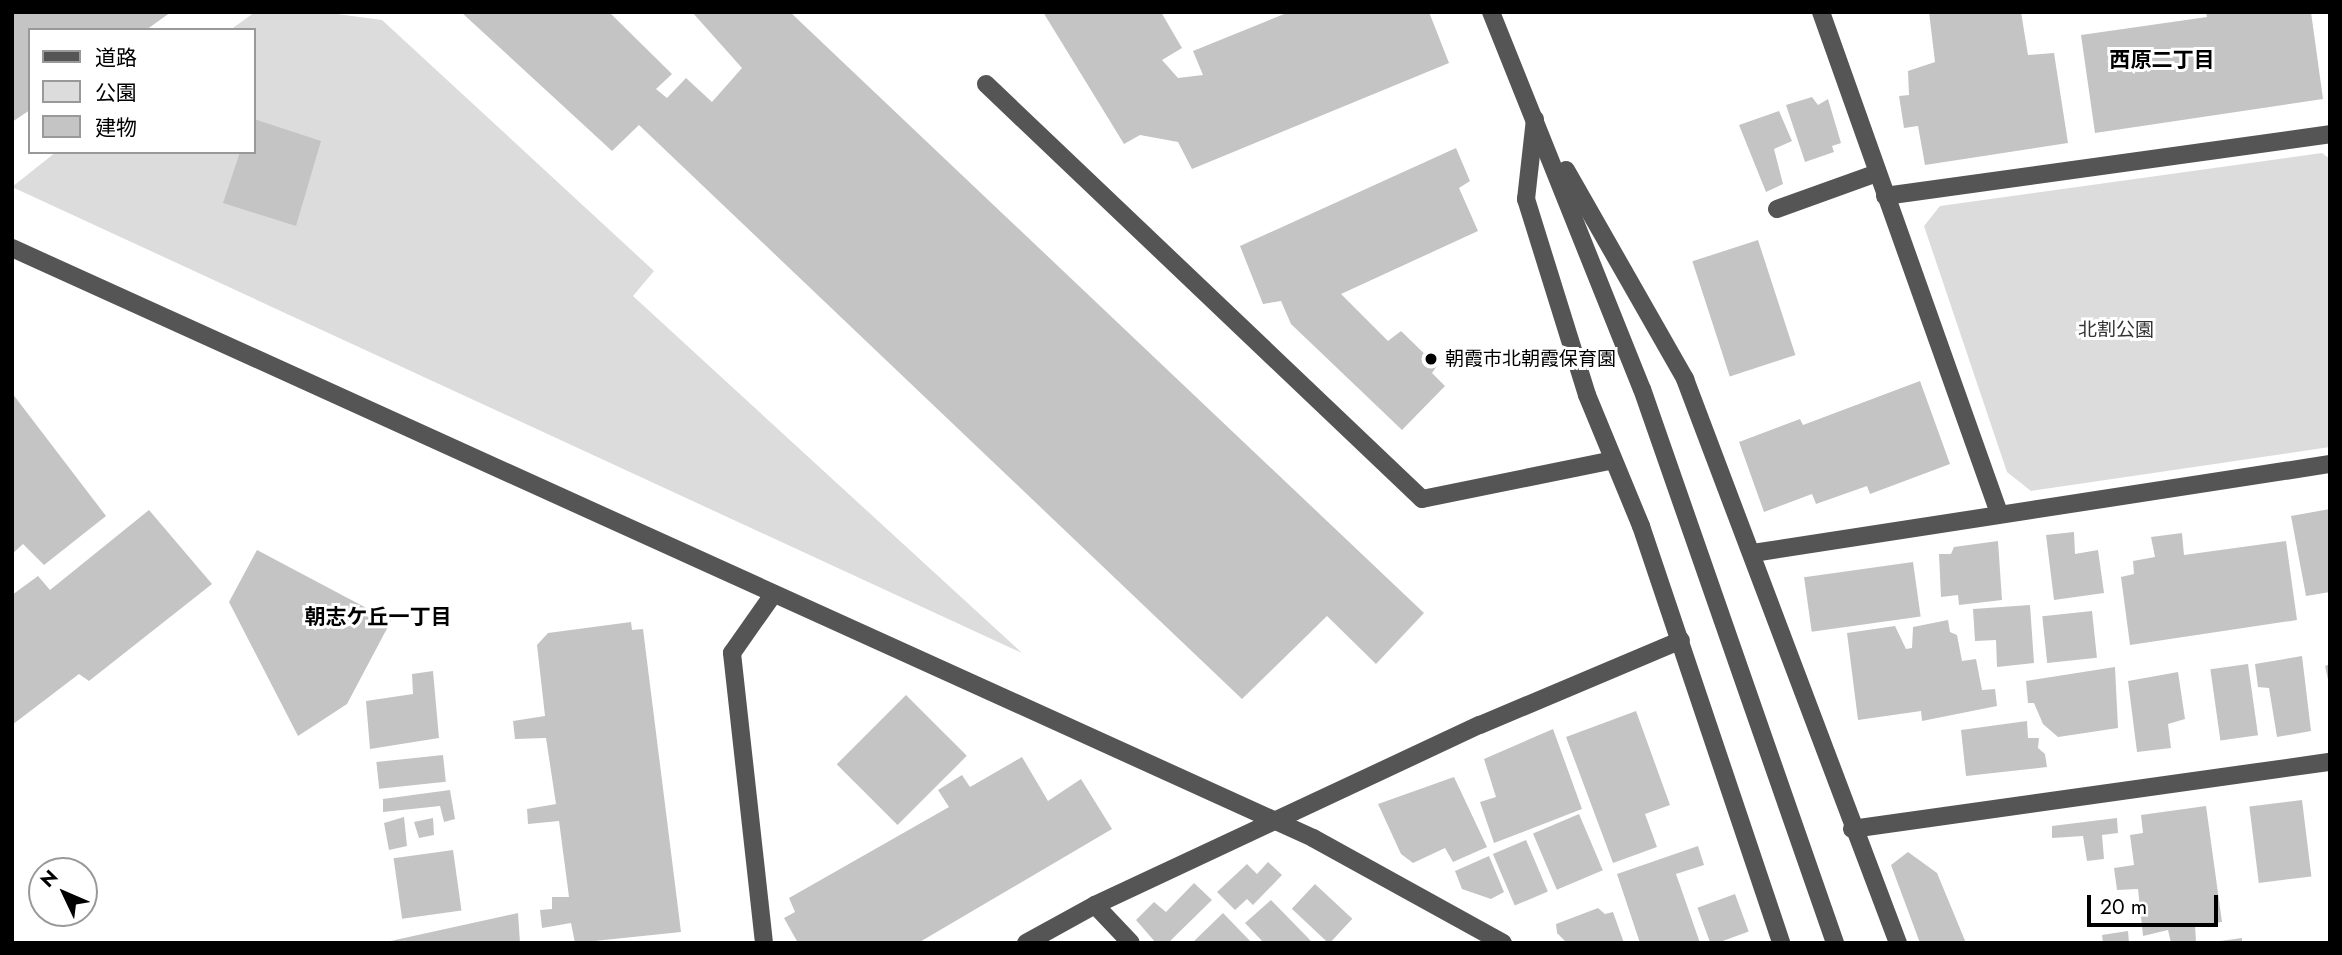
<!DOCTYPE html>
<meta charset="utf-8">
<style>
body{margin:0}
#map{position:relative;width:2342px;height:955px;overflow:hidden;background:#fff;font-family:Jost,"Noto Sans JP",sans-serif}
div>[style]{position:absolute}
.green>*{inset:0;background:#dcdcdc}
.building>*{inset:0;background:#c4c4c4;transform-origin:0 0}
.minor>*{height:18px;margin:-9px;padding:0 9px;transform-origin:9px;border-radius:9px;background:#555}
.dots>*{width:19px;height:19px;translate:-50% -50%;box-sizing:border-box;border:4px solid #fff;border-radius:50%}
span{translate:-50% -50%;white-space:nowrap;text-align:center;line-height:1.15;-webkit-text-stroke:6px #fff;paint-order:stroke}
.park-label{font-size:19px;color:#333}
.poi-label{font-size:19px;color:#000}
.left{translate:0 -50%;text-align:left}
.neighbourhood-label{font-size:21px;color:#000;font-weight:700}
.frame{position:absolute;inset:0;border:14px solid #000;pointer-events:none}
.legend{position:absolute;left:28px;top:28px;width:228px;height:126px;box-sizing:border-box;background:#fff;border:2px solid #999;margin:0;padding:9px 12px;list-style:none;font-size:21px;color:#000}
.legend li{display:flex;align-items:center;gap:14px;height:35px}
.legend b{width:35px;border:2px solid #999}
.north{position:absolute;left:28px;top:857px;width:70px;height:70px;box-sizing:border-box;background:#fff;border:2px solid #999;border-radius:50%;rotate:314deg;font-size:19px;font-weight:700;line-height:28px;text-align:center;color:#000}
.north::after{content:'';display:block;margin:auto;width:24px;height:32px;background:#000;clip-path:polygon(50% 0,100% 100%,50% 72%,0 100%)}
.scale{position:absolute;left:2087px;top:895px;width:131px;height:32px;box-sizing:border-box;border:4px solid #000;border-top:0;padding-left:9px;font-size:21px;line-height:24px;white-space:nowrap;color:#000;-webkit-text-stroke:5px #fff;paint-order:stroke}
</style>
<div id="map">
<div class="green">
<i style="clip-path:polygon(255px 12px,322px 12px,382px 20px,654px 271px,633px 296px,1022px 653px,12px 187px,56px 152px,254px 152px,254px 30px,230px 30px)"></i>
<i style="clip-path:polygon(2322px 153px,2330px 159px,2330px 447px,2031px 491px,2007px 472px,1924px 226px,1940px 206px)"></i>
</div>
<div class="building">
<i style="clip-path:polygon(12px 12px,171px 12px,146px 30px,30px 30px,30px 110px,12px 122px)"></i>
<i style="clip-path:polygon(461px 12px,609px 12px,672px 74px,656px 89px,667px 98px,686px 78px,712px 102px,742px 68px,692px 12px,790px 12px,1424px 613px,1376px 664px,1327px 616px,1242px 699px,639px 125px,612px 151px)"></i>
<i style="clip-path:polygon(1043px 12px,1161px 12px,1182px 48px,1162px 60px,1178px 78px,1203px 75px,1193px 51px,1289px 12px,1429px 12px,1449px 63px,1192px 169px,1178px 142px,1140px 135px,1124px 144px)"></i>
<i style="clip-path:polygon(1929px 12px,2021px 12px,2028px 55px,2054px 53px,2068px 143px,1925px 165px,1918px 126px,1904px 128px,1899px 96px,1909px 95px,1908px 71px,1935px 62px)"></i>
<i style="clip-path:polygon(2206px 12px,2311px 12px,2323px 99px,2095px 133px,2081px 35px,2207px 17px)"></i>
<i style="clip-path:polygon(1812px 97px,1818px 105px,1828px 99px,1841px 143px,1832px 146px,1834px 152px,1805px 162px,1786px 105px)"></i>
<i style="clip-path:polygon(1779px 111px,1792px 141px,1774px 149px,1783px 184px,1766px 192px,1739px 125px)"></i>
<i style="clip-path:polygon(254px 119px,321px 141px,296px 226px,223px 203px,240px 152px,254px 152px)"></i>
<i style="clip-path:polygon(1456px 148px,1470px 181px,1459px 188px,1478px 231px,1341px 294px,1388px 341px,1401px 331px,1437px 366px,1432px 373px,1445px 386px,1402px 430px,1291px 324px,1281px 301px,1263px 304px,1240px 246px)"></i>
<i style="left:1758px;top:240px;width:121px;height:69px;rotate:72deg"></i>
<i style="clip-path:polygon(1920px 381px,1950px 464px,1870px 494px,1867px 486px,1816px 504px,1812px 494px,1764px 512px,1739px 442px,1800px 419px,1803px 425px)"></i>
<i style="clip-path:polygon(12px 393px,106px 516px,44px 565px,23px 544px,12px 554px)"></i>
<i style="clip-path:polygon(2330px 509px,2330px 592px,2306px 596px,2291px 516px)"></i>
<i style="clip-path:polygon(149px 510px,212px 584px,89px 681px,79px 674px,12px 725px,12px 595px,38px 576px,50px 590px)"></i>
<i style="clip-path:polygon(2074px 532px,2075px 554px,2098px 550px,2104px 593px,2054px 600px,2046px 535px)"></i>
<i style="clip-path:polygon(2182px 533px,2184px 555px,2286px 541px,2297px 620px,2130px 645px,2121px 577px,2134px 574px,2133px 561px,2155px 557px,2151px 537px)"></i>
<i style="clip-path:polygon(1998px 541px,2002px 600px,1959px 605px,1958px 595px,1941px 597px,1939px 554px,1951px 554px,1954px 547px)"></i>
<i style="clip-path:polygon(257px 550px,391px 621px,347px 704px,298px 736px,229px 602px)"></i>
<i style="left:1913px;top:562px;width:55px;height:110px;rotate:82deg"></i>
<i style="clip-path:polygon(2030px 605px,2034px 663px,1997px 667px,1996px 640px,1975px 641px,1973px 609px)"></i>
<i style="left:2092px;top:611px;width:47px;height:50px;rotate:84deg"></i>
<i style="clip-path:polygon(1948px 620px,1950px 632px,1957px 635px,1962px 661px,1976px 659px,1982px 690px,1995px 689px,1997px 706px,1922px 721px,1921px 711px,1858px 720px,1847px 633px,1895px 626px,1906px 649px,1912px 648px,1913px 627px)"></i>
<i style="clip-path:polygon(631px 622px,632px 630px,643px 629px,681px 932px,575px 943px,571px 923px,542px 928px,540px 910px,552px 909px,552px 897px,569px 897px,559px 821px,528px 824px,527px 809px,556px 804px,546px 738px,515px 739px,513px 721px,545px 716px,537px 645px,548px 633px)"></i>
<i style="clip-path:polygon(2302px 656px,2311px 731px,2277px 737px,2269px 688px,2258px 687px,2255px 664px)"></i>
<i style="left:2248px;top:664px;width:72px;height:38px;rotate:82deg"></i>
<i style="clip-path:polygon(2330px 664px,2330px 683px,2329px 684px,2325px 666px)"></i>
<i style="clip-path:polygon(2115px 667px,2118px 728px,2058px 737px,2043px 724px,2034px 703px,2028px 703px,2026px 681px)"></i>
<i style="clip-path:polygon(433px 671px,439px 738px,370px 749px,366px 701px,413px 694px,412px 674px)"></i>
<i style="clip-path:polygon(2178px 672px,2185px 719px,2168px 724px,2171px 748px,2137px 752px,2128px 681px)"></i>
<i style="left:906px;top:695px;width:86px;height:98px;rotate:45deg"></i>
<i style="clip-path:polygon(1636px 711px,1670px 805px,1645px 814px,1657px 847px,1613px 863px,1566px 737px)"></i>
<i style="clip-path:polygon(2027px 721px,2028px 738px,2039px 738px,2038px 748px,2045px 754px,2047px 767px,1966px 776px,1961px 730px)"></i>
<i style="clip-path:polygon(1553px 729px,1582px 809px,1494px 843px,1480px 802px,1496px 797px,1484px 759px)"></i>
<i style="left:443px;top:755px;width:27px;height:67px;rotate:84deg"></i>
<i style="clip-path:polygon(1022px 757px,1048px 801px,1081px 779px,1112px 829px,918px 943px,798px 943px,784px 918px,795px 912px,789px 898px,949px 807px,938px 790px,962px 775px,970px 787px)"></i>
<i style="clip-path:polygon(1454px 777px,1487px 847px,1453px 862px,1445px 848px,1413px 863px,1401px 854px,1378px 804px)"></i>
<i style="clip-path:polygon(450px 790px,455px 819px,444px 822px,440px 806px,383px 812px,383px 799px)"></i>
<i style="left:2302px;top:800px;width:77px;height:53px;rotate:83deg"></i>
<i style="clip-path:polygon(2206px 806px,2222px 922px,2195px 925px,2196px 941px,2171px 943px,2168px 930px,2143px 936px,2138px 889px,2117px 890px,2114px 868px,2134px 865px,2130px 835px,2143px 833px,2141px 815px)"></i>
<i style="left:1579px;top:814px;width:61px;height:50px;rotate:67deg"></i>
<i style="clip-path:polygon(404px 817px,407px 846px,389px 850px,384px 823px)"></i>
<i style="clip-path:polygon(433px 818px,434px 835px,419px 838px,414px 822px)"></i>
<i style="clip-path:polygon(2117px 818px,2118px 833px,2102px 835px,2104px 859px,2087px 861px,2083px 836px,2052px 838px,2052px 826px)"></i>
<i style="left:1526px;top:840px;width:56px;height:36px;rotate:67deg"></i>
<i style="clip-path:polygon(1698px 846px,1704px 865px,1676px 874px,1700px 943px,1640px 943px,1617px 874px)"></i>
<i style="left:453px;top:850px;width:61px;height:60px;rotate:82deg"></i>
<i style="clip-path:polygon(1908px 852px,1937px 873px,1966px 943px,1920px 943px,1891px 865px)"></i>
<i style="clip-path:polygon(1489px 856px,1504px 892px,1491px 899px,1462px 889px,1455px 871px)"></i>
<i style="clip-path:polygon(1268px 862px,1282px 875px,1253px 905px,1247px 899px,1235px 910px,1217px 892px,1247px 864px,1257px 874px)"></i>
<i style="clip-path:polygon(1194px 883px,1212px 900px,1168px 943px,1156px 943px,1136px 920px,1154px 902px,1166px 912px)"></i>
<i style="left:1315px;top:884px;width:51px;height:34px;rotate:43deg"></i>
<i style="left:1735px;top:894px;width:40px;height:40px;rotate:70deg"></i>
<i style="clip-path:polygon(1271px 900px,1311px 941px,1310px 943px,1264px 943px,1245px 923px)"></i>
<i style="clip-path:polygon(1598px 908px,1605px 914px,1613px 912px,1624px 943px,1567px 943px,1557px 933px,1556px 924px)"></i>
<i style="clip-path:polygon(518px 913px,520px 943px,386px 943px,386px 942px)"></i>
<i style="clip-path:polygon(1223px 913px,1252px 943px,1192px 943px)"></i>
<i style="clip-path:polygon(2128px 931px,2129px 943px,2103px 943px,2102px 935px)"></i>
<i style="clip-path:polygon(2242px 938px,2242px 943px,2220px 943px,2220px 941px)"></i>
</div>
<div class="minor">
<i style="left:1491px;top:12px;width:406px;rotate:68.2deg"></i>
<i style="left:1642px;top:389px;width:587px;rotate:70.79deg"></i>
<i style="left:1821px;top:12px;width:532px;rotate:70.44deg"></i>
<i style="left:986px;top:84px;width:602px;rotate:43.59deg"></i>
<i style="left:1422px;top:499px;width:195px;rotate:-11.5deg"></i>
<i style="left:1535px;top:119px;width:81px;rotate:96.4deg"></i>
<i style="left:1526px;top:199px;width:205px;rotate:72.7deg"></i>
<i style="left:1587px;top:395px;width:142px;rotate:67.6deg"></i>
<i style="left:1641px;top:526px;width:440px;rotate:71.4deg"></i>
<i style="left:1566px;top:170px;width:241px;rotate:60.3deg"></i>
<i style="left:1685px;top:379px;width:603px;rotate:69.31deg"></i>
<i style="left:1885px;top:196px;width:449px;rotate:-7.9deg"></i>
<i style="left:1777px;top:209px;width:106px;rotate:-19.8deg"></i>
<i style="left:12px;top:248px;width:1429px;rotate:24.39deg"></i>
<i style="left:1313px;top:838px;width:217px;rotate:28.9deg"></i>
<i style="left:1753px;top:553px;width:584px;rotate:-8.77deg"></i>
<i style="left:1852px;top:829px;width:483px;rotate:-8deg"></i>
<i style="left:1095px;top:905px;width:52px;rotate:46.5deg"></i>
<i style="left:764px;top:943px;width:292px;rotate:-96.3deg"></i>
<i style="left:732px;top:653px;width:70px;rotate:-54.9deg"></i>
<i style="left:1026px;top:943px;width:79px;rotate:-28.8deg"></i>
<i style="left:1095px;top:905px;width:425px;rotate:-25.1deg"></i>
<i style="left:1480px;top:725px;width:218px;rotate:-22.9deg"></i>
</div>
<div class="dots">
<i style="left:1431px;top:359px;background:#000"></i>
</div>
<div class="park-label">
<span style="left:2116px;top:330px">北割公園</span>
</div>
<div class="poi-label">
<span class="left" style="left:1445px;top:359px">朝霞市北朝霞保育園</span>
</div>
<div class="neighbourhood-label">
<span style="left:2162px;top:60px">西原二丁目</span>
<span style="left:378px;top:617px">朝志ケ丘一丁目</span>
</div>
<div class="frame"></div>
<ul class="legend">
<li><b style="height:9px;background:#555"></b>道路</li>
<li><b style="height:19px;background:#dcdcdc"></b>公園</li>
<li><b style="height:19px;background:#c4c4c4"></b>建物</li>
</ul>
<div class="north">N</div>
<div class="scale">20 m</div>
</div>
